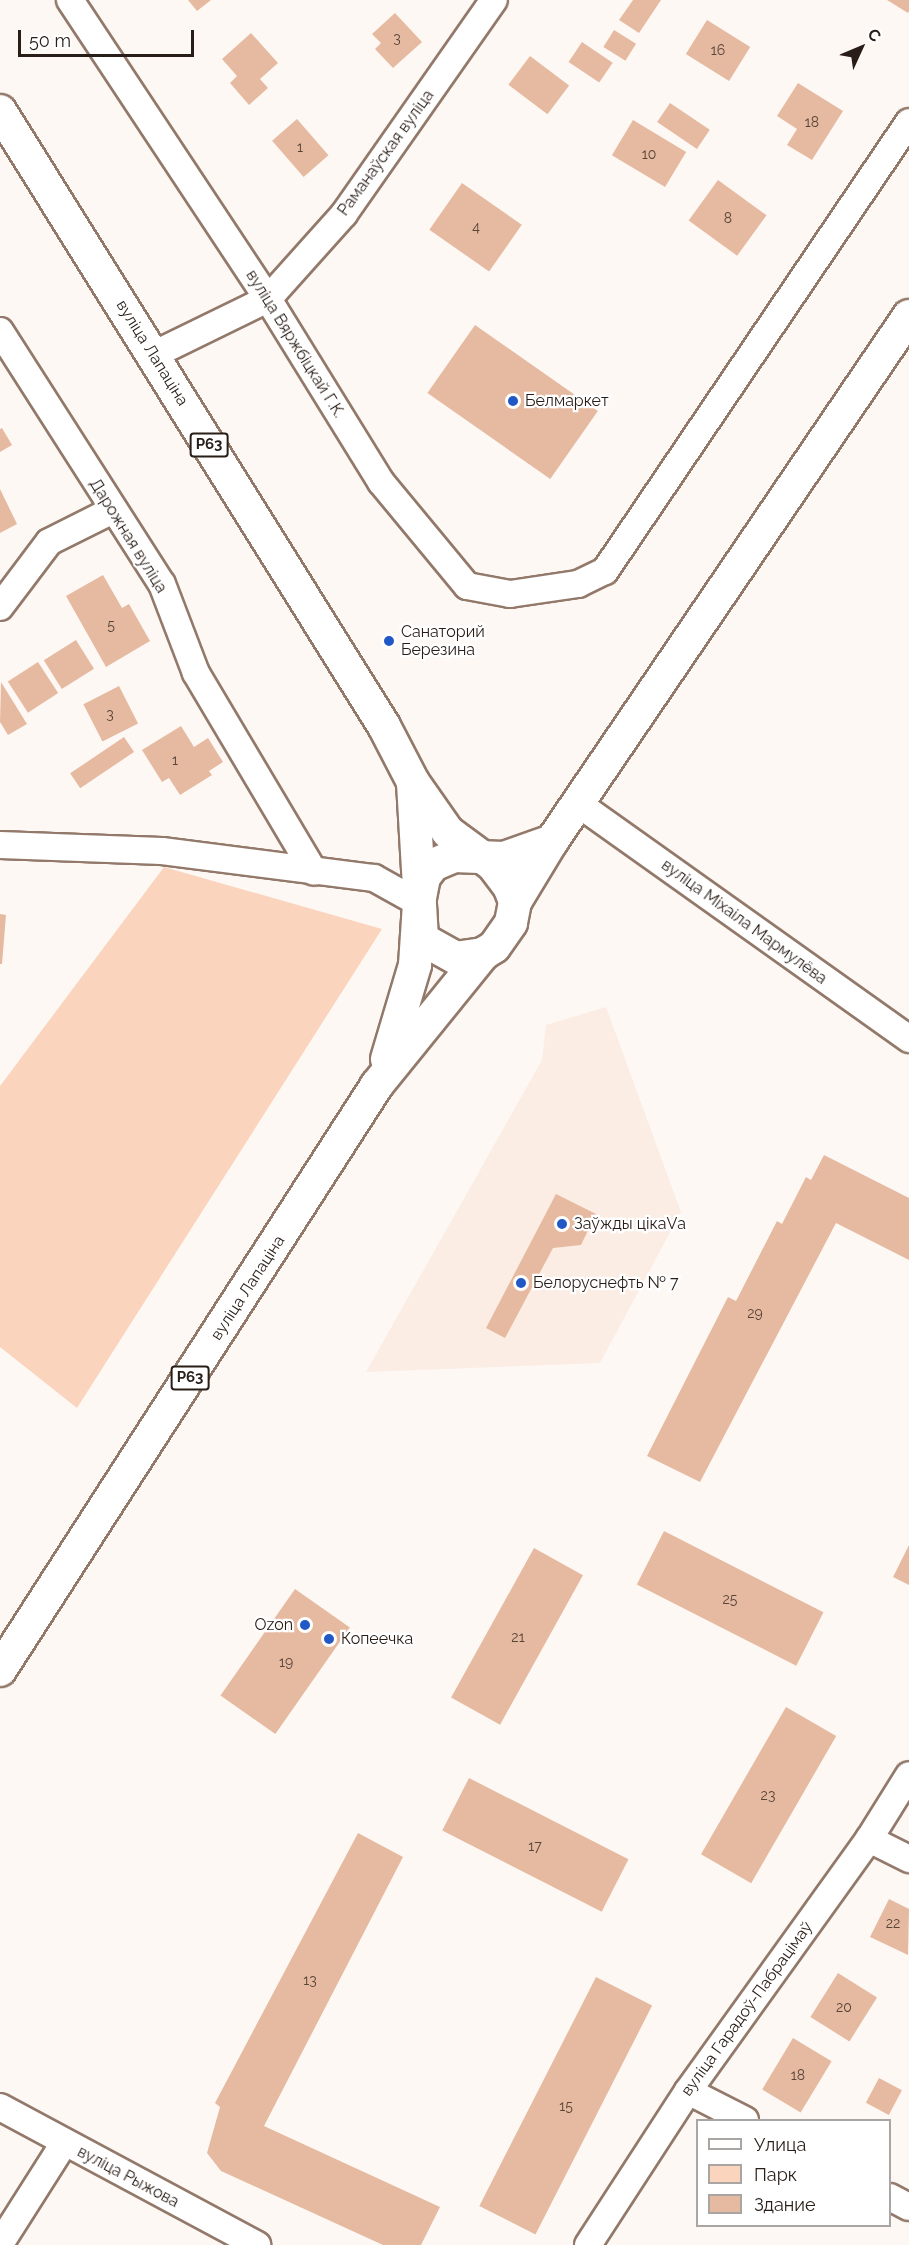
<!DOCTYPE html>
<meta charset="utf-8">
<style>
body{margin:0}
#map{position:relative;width:909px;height:2245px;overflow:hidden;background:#fef8f5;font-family:Raleway,sans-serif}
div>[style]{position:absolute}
.built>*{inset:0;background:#fbede4}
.green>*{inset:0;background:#fbd4bd}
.building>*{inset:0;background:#e6baa0;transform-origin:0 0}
.roads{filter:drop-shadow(2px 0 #92796a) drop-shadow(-2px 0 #92796a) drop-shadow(0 2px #92796a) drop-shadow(0 -2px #92796a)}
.minor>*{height:26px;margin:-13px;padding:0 13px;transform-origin:13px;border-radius:13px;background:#fff}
.major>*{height:32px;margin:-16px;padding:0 16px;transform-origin:16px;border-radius:16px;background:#fff}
.dots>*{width:16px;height:16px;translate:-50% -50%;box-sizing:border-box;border:3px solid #fff;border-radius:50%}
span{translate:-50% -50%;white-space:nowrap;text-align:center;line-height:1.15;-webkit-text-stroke:4.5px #fff;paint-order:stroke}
.number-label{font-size:14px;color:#584439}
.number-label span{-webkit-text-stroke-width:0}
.shield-label span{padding:2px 4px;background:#fff;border:2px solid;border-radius:4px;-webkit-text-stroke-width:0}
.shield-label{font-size:15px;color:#281d17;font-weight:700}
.street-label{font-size:16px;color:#281d17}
.poi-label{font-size:16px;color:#281d17}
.left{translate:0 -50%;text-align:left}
.right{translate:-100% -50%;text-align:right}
.legend{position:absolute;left:696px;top:2119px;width:195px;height:108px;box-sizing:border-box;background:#fff;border:2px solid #a9a5a2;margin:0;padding:8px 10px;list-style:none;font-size:18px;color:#281d17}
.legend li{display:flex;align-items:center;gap:12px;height:30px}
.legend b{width:30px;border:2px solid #a9a5a2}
.north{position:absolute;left:831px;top:18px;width:60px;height:60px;-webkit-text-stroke:4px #fff;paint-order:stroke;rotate:46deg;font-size:16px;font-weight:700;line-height:24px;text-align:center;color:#281d17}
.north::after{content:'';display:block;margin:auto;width:21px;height:27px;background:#281d17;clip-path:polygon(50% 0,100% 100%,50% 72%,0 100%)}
.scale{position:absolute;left:18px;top:30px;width:176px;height:27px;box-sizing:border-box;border:3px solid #281d17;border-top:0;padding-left:8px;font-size:18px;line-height:21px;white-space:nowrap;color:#281d17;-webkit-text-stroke:4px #fff;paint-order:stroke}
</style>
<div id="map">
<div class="built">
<i style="clip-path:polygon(606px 1007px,681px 1212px,600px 1363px,366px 1372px,542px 1060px,546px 1025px)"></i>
</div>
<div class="green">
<i style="clip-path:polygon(164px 867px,382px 929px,77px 1408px,0 1347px,0 1086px)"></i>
</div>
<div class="building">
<i style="clip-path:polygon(188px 0,211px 0,197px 11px)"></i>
<i style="clip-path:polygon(633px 0,661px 0,639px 33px,619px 20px)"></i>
<i style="clip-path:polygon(887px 0,909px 0,909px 11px,908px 13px)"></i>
<i style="clip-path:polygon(395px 13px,422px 42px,393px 68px,375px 49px,381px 43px,372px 34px)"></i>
<i style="left:707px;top:20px;width:51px;height:40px;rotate:32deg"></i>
<i style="left:614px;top:30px;width:26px;height:20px;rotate:32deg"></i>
<i style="clip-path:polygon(251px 33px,278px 63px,260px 79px,268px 88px,249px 105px,230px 83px,237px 76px,222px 59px)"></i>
<i style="left:582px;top:42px;width:37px;height:24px;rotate:34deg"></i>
<i style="left:530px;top:56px;width:49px;height:36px;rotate:37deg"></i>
<i style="clip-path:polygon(798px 83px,843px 111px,812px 160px,787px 145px,797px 129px,777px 116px)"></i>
<i style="left:670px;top:103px;width:48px;height:23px;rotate:34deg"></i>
<i style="left:297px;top:119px;width:48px;height:33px;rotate:49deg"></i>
<i style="left:633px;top:120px;width:62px;height:41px;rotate:31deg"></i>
<i style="left:718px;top:180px;width:60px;height:50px;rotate:36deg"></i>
<i style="left:462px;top:183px;width:73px;height:57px;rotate:35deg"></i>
<i style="left:475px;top:325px;width:150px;height:83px;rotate:35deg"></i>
<i style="clip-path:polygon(2px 428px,12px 445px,0 452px,0 429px)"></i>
<i style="clip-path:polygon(0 489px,17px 524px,0 533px)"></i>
<i style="clip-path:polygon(103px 575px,122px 608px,129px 604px,150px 641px,106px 667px,66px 596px)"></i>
<i style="left:76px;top:640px;width:34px;height:38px;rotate:58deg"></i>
<i style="left:38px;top:662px;width:37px;height:36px;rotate:57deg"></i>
<i style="clip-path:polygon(1px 682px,27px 724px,8px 735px,0 722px)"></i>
<i style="left:119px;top:686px;width:42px;height:40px;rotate:63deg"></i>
<i style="clip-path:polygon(181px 726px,194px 747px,208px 738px,223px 762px,209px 771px,212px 775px,180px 795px,169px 778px,162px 782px,142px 750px)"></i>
<i style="left:124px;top:737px;width:18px;height:65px;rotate:56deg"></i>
<i style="clip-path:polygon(0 914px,6px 915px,2px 964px,0 964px)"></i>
<i style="clip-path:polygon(824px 1155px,909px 1198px,909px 1260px,836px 1223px,700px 1482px,647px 1456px,728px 1297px,736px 1301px,777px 1221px,782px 1224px,806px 1177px,811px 1180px)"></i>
<i style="clip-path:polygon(556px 1194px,596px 1214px,581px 1245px,553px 1248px,505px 1338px,486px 1328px)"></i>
<i style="left:664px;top:1531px;width:179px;height:60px;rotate:27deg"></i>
<i style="clip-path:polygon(909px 1545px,909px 1585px,893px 1577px)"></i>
<i style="left:534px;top:1548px;width:56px;height:171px;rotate:29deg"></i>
<i style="left:295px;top:1589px;width:67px;height:130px;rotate:35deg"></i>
<i style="left:786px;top:1707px;width:58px;height:170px;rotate:30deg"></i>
<i style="left:469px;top:1778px;width:179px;height:59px;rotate:27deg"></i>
<i style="clip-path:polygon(358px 1833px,403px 1857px,264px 2126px,440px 2207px,421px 2245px,383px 2245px,221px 2171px,207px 2153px,220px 2107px,215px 2103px)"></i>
<i style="clip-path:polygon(889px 1899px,909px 1909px,908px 1955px,870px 1937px)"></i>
<i style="left:838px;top:1973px;width:46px;height:52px;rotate:32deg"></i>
<i style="left:596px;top:1977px;width:63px;height:257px;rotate:27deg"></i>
<i style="left:793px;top:2038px;width:45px;height:60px;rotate:31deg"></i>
<i style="left:879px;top:2078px;width:26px;height:28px;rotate:28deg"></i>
</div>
<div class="roads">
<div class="minor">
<i style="left:70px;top:0;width:359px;rotate:56.5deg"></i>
<i style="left:268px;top:299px;width:215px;rotate:58.3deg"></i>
<i style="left:381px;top:482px;width:135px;rotate:50.4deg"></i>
<i style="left:467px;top:586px;width:44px;rotate:10.5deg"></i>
<i style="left:510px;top:594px;width:69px;rotate:-8.4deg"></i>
<i style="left:578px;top:584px;width:30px;rotate:-26deg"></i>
<i style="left:605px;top:571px;width:542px;rotate:-55.9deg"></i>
<i style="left:0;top:331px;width:300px;rotate:57.4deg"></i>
<i style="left:162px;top:584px;width:95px;rotate:69.1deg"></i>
<i style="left:196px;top:673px;width:231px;rotate:59.3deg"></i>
<i style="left:153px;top:355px;width:128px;rotate:-26deg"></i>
<i style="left:268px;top:299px;width:114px;rotate:-48.2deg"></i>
<i style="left:344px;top:214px;width:261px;rotate:-55deg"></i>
<i style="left:0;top:607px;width:81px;rotate:-53deg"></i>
<i style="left:49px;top:542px;width:69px;rotate:-26.6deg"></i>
<i style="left:580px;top:805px;width:404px;rotate:35.4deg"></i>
<i style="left:0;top:845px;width:162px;rotate:2.1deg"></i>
<i style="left:162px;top:851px;width:214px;rotate:7.3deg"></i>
<i style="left:374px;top:878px;width:51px;rotate:29.1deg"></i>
<i style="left:869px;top:1839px;width:45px;rotate:26.6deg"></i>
<i style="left:688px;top:2091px;width:64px;rotate:27deg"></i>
<i style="left:0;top:2107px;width:292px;rotate:28.2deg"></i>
<i style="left:890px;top:2197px;width:21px;rotate:28deg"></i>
<i style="left:0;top:2244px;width:120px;rotate:-57.6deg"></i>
<i style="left:588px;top:2245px;width:184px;rotate:-57deg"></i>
<i style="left:688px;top:2091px;width:310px;rotate:-54.3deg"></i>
<i style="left:869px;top:1839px;width:75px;rotate:-58deg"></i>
</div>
<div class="major">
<i style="left:0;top:111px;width:725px;rotate:58.02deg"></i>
<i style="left:384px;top:726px;width:63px;rotate:62.6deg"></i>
<i style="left:413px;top:782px;width:61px;rotate:55deg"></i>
<i style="left:448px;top:832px;width:56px;rotate:36.3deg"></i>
<i style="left:493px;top:865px;width:26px;rotate:53deg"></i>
<i style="left:509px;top:886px;width:17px;rotate:69deg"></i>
<i style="left:515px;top:902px;width:21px;rotate:101deg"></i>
<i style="left:511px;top:923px;width:29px;rotate:125deg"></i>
<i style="left:494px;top:947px;width:13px;rotate:148deg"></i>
<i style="left:483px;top:954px;width:27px;rotate:172deg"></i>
<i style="left:456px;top:958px;width:39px;rotate:-151deg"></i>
<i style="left:422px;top:939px;width:157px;rotate:-93.3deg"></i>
<i style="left:515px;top:902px;width:71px;rotate:-58.8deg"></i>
<i style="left:552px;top:841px;width:635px;rotate:-55.78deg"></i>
<i style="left:387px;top:1059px;width:98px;rotate:-73.4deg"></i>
<i style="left:415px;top:965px;width:62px;rotate:-86.3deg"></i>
<i style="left:419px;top:903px;width:26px;rotate:-79deg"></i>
<i style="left:424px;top:877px;width:15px;rotate:-53deg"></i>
<i style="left:433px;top:865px;width:23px;rotate:-23deg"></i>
<i style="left:454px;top:856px;width:50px;rotate:2.3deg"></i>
<i style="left:504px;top:858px;width:51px;rotate:-19.5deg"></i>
<i style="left:0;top:1670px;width:696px;rotate:-57.2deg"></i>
<i style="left:377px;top:1085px;width:169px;rotate:-51deg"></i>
</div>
</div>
<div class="dots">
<i style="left:513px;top:401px;background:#2158c5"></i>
<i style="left:389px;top:641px;background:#2158c5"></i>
<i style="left:562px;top:1224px;background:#2158c5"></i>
<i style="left:521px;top:1283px;background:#2158c5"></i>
<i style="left:305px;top:1625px;background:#2158c5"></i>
<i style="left:329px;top:1639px;background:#2158c5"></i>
</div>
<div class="number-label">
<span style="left:397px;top:38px">3</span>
<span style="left:718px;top:50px">16</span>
<span style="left:812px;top:122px">18</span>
<span style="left:300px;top:147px">1</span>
<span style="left:649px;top:154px">10</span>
<span style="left:728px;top:218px">8</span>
<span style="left:476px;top:227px">4</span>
<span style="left:111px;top:625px">5</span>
<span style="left:110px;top:714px">3</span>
<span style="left:175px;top:760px">1</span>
<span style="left:755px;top:1313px">29</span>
<span style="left:730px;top:1599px">25</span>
<span style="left:518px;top:1637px">21</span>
<span style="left:286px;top:1662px">19</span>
<span style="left:768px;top:1795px">23</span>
<span style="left:535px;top:1846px">17</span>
<span style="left:893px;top:1923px">22</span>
<span style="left:310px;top:1980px">13</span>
<span style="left:844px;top:2007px">20</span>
<span style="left:798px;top:2075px">18</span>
<span style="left:566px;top:2106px">15</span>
</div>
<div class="shield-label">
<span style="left:209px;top:445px">Р63</span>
<span style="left:190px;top:1378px">Р63</span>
</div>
<div class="street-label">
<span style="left:386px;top:153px;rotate:-54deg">Раманаўская вуліца</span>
<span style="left:295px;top:344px;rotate:58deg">вуліца Вяржбіцкай Г.К.</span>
<span style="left:152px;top:353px;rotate:58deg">вуліца Лапаціна</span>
<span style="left:128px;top:536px;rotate:58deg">Дарожная вуліца</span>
<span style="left:744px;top:922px;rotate:36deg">вуліца Міхаіла Мармулёва</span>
<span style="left:248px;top:1288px;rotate:-57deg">вуліца Лапаціна</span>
<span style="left:747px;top:2009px;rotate:-54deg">вуліца Гарадоў-Пабрацімаў</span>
<span style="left:128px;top:2177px;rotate:28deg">вуліца Рыжова</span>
</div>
<div class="poi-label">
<span class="left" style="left:525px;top:401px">Белмаркет</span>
<span class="left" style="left:401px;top:641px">Санаторий<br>Березина</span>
<span class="left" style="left:574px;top:1224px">Заўжды цікаVа</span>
<span class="left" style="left:533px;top:1283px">Белоруснефть № 7</span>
<span class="right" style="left:293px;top:1625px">Ozon</span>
<span class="left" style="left:341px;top:1639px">Копеечка</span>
</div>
<ul class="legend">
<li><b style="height:8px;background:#fff"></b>Улица</li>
<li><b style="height:16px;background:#fbd4bd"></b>Парк</li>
<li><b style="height:16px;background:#e6baa0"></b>Здание</li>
</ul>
<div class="north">С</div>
<div class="scale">50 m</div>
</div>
